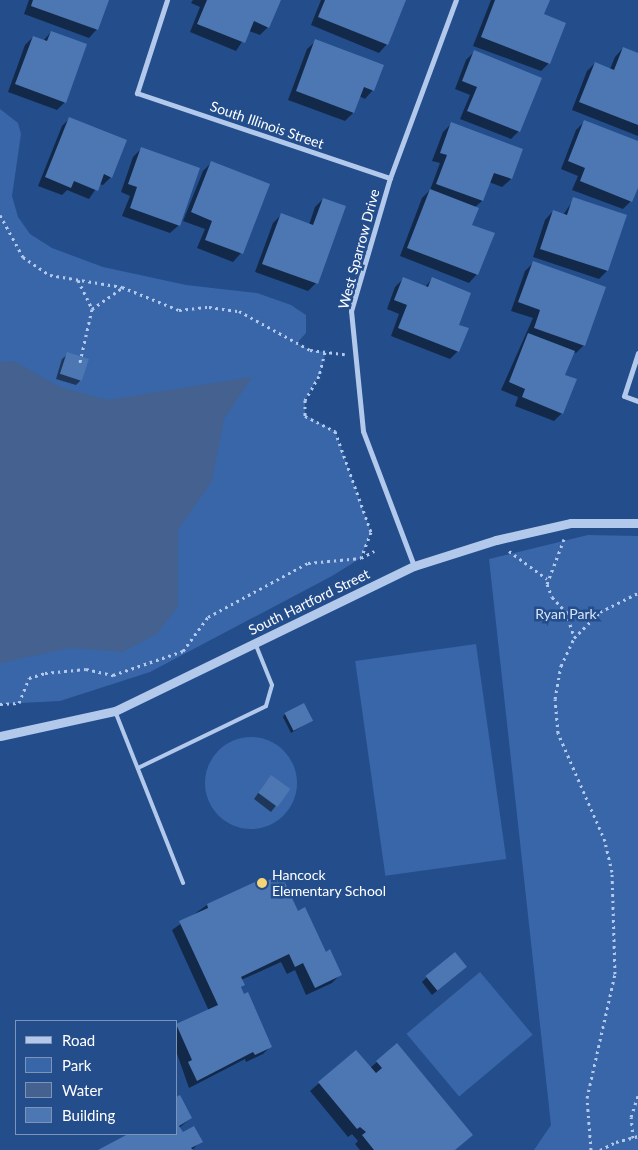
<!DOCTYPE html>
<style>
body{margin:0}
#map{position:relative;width:638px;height:1150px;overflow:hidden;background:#244d8c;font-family:Lato,sans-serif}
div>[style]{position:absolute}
.green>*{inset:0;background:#3866a9;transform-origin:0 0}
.round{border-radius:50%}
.water>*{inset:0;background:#44618f}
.shadow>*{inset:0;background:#0007}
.building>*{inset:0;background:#4c77b3;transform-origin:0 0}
.path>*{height:3px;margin-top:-1.5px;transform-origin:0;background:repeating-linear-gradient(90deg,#b2c9eb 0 2.5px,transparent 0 6.5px)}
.service>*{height:4px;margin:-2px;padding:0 2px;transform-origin:2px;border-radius:2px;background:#b2c9eb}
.minor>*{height:5px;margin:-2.5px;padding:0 2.5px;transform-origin:2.5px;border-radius:2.5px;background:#b2c9eb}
.tertiary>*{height:9px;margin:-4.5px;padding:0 4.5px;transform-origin:4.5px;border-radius:4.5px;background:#b2c9eb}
.dots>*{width:14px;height:14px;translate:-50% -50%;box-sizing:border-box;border:2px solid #244d8c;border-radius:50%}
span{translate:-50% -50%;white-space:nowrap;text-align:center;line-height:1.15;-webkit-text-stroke:5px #244d8c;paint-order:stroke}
.street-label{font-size:14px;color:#fff}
.park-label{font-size:14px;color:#d7e5f8}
.poi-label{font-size:14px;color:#fff}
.left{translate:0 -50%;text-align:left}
.legend{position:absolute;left:15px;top:1020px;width:162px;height:115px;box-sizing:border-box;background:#244d8c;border:1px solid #7c94ba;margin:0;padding:6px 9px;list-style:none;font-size:15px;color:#fff}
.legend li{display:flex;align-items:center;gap:10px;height:25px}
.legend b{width:25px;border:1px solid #7c94ba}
</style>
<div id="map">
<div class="green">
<i style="clip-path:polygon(0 109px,18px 123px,21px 134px,12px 196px,18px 217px,30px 234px,52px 248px,103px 267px,186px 285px,257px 293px,291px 305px,306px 315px,306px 333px,297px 343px,310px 350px,326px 352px,319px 376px,305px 400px,305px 415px,335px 431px,371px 532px,361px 558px,332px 576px,150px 672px,60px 701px,0 704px)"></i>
<i style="clip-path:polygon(588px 535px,638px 536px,638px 1150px,534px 1150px,551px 1125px,489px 559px)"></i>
<i style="left:476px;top:644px;width:217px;height:122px;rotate:82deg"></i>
<i class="round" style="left:205px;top:737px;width:92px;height:92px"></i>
<i style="left:480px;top:972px;width:82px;height:96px;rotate:50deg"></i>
</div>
<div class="water">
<i style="clip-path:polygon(14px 361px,60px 387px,107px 400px,252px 377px,224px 419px,212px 481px,178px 530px,178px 606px,157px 634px,122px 652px,70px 648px,0 663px,0 362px)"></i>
</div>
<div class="shadow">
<i style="clip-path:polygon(29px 0,108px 0,97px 29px,89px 38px,24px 14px)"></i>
<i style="clip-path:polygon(193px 0,280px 0,268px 27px,260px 35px,249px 31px,236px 51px,190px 32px,200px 7px,191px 3px)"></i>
<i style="clip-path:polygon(321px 0,405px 0,387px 44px,379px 53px,311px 25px)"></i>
<i style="clip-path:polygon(491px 0,548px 0,543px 15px,549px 63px,541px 71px,473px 46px)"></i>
<i style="clip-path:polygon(51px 32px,65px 102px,57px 110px,8px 92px,25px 45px,33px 37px,43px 41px)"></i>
<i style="clip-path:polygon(316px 41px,373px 90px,365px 99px,359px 96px,353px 113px,345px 121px,288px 100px,307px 49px)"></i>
<i style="clip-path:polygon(623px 48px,638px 54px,638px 136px,572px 110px,587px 71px,595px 63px,610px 69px,615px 57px)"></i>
<i style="clip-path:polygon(474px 52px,519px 131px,511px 139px,460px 119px,470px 95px,455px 89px,466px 60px)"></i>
<i style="clip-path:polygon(70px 118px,111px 177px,103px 185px,99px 184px,89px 199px,67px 190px,62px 195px,38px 186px,62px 126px)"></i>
<i style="clip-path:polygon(584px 122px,638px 142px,638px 184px,631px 201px,623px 209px,572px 190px,578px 176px,561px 169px,576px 130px)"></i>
<i style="clip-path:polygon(451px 124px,521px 150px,511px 179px,502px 187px,489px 182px,482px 201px,475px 207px,471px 225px,477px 274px,469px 283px,400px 256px,422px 198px,430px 190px,440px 163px,432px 161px,443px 132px)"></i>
<i style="clip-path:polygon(141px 149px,179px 225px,170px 233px,122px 216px,130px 196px,121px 192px,133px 157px)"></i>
<i style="clip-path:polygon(211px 163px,268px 185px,241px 253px,233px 262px,197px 248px,205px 229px,183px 221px,203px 171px)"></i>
<i style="clip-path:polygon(323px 199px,316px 283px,308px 291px,255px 272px,273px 223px,281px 215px,309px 225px,315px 207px)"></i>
<i style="clip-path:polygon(574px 199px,607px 271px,599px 279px,533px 257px,545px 220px,553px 211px,563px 215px)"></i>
<i style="clip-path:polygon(533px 263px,584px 345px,576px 353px,573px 352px,564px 376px,562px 413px,554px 421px,515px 406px,518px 397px,501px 390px,533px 318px,511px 311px,525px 271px)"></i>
<i style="clip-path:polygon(403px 279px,425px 287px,432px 279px,458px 325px,458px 351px,450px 359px,391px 336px,399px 314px,387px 309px,395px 287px)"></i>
<i style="clip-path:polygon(68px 354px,81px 380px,76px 385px,56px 379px,62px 359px)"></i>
<i style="clip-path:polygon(285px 714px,311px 721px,291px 733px,283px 717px)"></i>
<i style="clip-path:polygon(266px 782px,288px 790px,271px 812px,254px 799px)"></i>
<i style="clip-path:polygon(258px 886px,297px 913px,340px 975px,332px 983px,306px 995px,295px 970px,287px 974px,281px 962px,241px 980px,244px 985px,240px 988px,271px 1046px,263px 1054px,246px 1062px,245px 1059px,189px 1088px,176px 1051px,176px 1026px,209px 1011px,172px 930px,207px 905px)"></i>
<i style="clip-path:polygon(460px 972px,432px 995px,422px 982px,427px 977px)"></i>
<i style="clip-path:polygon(356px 1051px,370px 1068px,377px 1062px,455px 1150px,360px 1150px,355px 1144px,358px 1141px,352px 1134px,348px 1137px,310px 1091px)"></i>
<i style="clip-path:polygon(176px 1099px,191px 1118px,179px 1128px,182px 1134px,201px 1141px,193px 1149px,101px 1150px,130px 1134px,176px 1134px)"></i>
</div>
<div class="building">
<i style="clip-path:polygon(33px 0,109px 0,98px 30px,31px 6px)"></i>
<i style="clip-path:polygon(207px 0,281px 0,269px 28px,254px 21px,245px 43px,197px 24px)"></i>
<i style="clip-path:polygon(325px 0,406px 0,388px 45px,318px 17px)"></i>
<i style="clip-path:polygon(495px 0,550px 0,544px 14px,566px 23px,550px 64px,481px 37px)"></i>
<i style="clip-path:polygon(51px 31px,87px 44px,66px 103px,15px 84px,33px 36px,47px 41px)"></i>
<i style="clip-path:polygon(315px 39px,384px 65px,374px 91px,364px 87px,354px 113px,296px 91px)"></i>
<i style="clip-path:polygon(623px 47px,638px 53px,638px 125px,579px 102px,595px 62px,614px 70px)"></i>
<i style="clip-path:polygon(474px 50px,542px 78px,520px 132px,467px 111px,477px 87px,462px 81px)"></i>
<i style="clip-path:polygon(69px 117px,127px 140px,112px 178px,104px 174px,98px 191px,74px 181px,71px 188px,45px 177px)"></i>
<i style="clip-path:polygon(584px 120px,638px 141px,638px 188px,632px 202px,580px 181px,585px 168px,568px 161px)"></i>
<i style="clip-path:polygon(451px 122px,523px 149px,512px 179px,494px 173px,483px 201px,436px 184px,447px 155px,440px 153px)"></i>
<i style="clip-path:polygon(141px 147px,200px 168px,180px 226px,130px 208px,137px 187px,128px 184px)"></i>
<i style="clip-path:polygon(211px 161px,270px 184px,243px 254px,205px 240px,212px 221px,191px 212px)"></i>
<i style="clip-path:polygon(430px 189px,479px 208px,472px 225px,495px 233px,478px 275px,407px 248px)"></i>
<i style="clip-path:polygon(573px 197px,627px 215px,608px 271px,540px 249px,553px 210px,567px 215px)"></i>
<i style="clip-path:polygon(323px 198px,346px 206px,318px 284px,262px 264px,281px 213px,313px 225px)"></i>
<i style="clip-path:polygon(533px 261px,606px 287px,585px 346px,534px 328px,540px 310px,518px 302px)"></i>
<i style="clip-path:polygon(403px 277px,428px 287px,432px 277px,471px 293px,459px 325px,469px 328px,459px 352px,398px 328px,407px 305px,394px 300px)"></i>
<i style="clip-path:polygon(528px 333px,575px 351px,565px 375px,577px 379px,563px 414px,522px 397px,525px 389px,509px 382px)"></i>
<i style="left:67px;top:352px;width:23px;height:23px;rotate:18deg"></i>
<i style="left:304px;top:703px;width:20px;height:22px;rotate:63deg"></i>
<i style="left:271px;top:775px;width:24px;height:22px;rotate:36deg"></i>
<i style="clip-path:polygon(281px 874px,298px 911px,305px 907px,326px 952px,330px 949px,342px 975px,315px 988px,303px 963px,295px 967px,289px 954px,241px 977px,245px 985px,241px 987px,244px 994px,248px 992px,272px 1047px,255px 1055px,253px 1052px,197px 1081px,188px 1062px,192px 1060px,176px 1024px,218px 1005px,179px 921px,208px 908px,207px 904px,257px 881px,259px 885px)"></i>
<i style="left:455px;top:952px;width:19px;height:38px;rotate:51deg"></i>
<i style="clip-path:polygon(397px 1043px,473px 1135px,455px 1150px,374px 1150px,362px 1135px,366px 1132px,360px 1127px,357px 1129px,318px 1082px,356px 1050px,376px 1073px,382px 1068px,376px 1061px)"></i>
<i style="clip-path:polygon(180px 1095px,192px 1118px,179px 1126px,183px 1132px,194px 1126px,203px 1142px,191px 1148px,193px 1150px,98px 1150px,128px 1134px,176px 1134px,176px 1097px)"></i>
</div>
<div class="path">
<i style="left:0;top:215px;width:48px;rotate:61.3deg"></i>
<i style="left:23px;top:257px;width:32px;rotate:34deg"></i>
<i style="left:50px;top:275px;width:73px;rotate:9.5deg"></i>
<i style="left:122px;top:287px;width:61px;rotate:22deg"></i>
<i style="left:179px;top:310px;width:30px;rotate:-6deg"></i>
<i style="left:209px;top:307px;width:30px;rotate:8deg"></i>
<i style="left:239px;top:311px;width:81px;rotate:28.8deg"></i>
<i style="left:310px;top:350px;width:35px;rotate:7deg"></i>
<i style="left:78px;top:280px;width:32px;rotate:64deg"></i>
<i style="left:92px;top:309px;width:58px;rotate:102.8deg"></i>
<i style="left:92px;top:309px;width:37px;rotate:-35deg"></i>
<i style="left:325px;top:352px;width:25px;rotate:104deg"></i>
<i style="left:319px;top:376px;width:28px;rotate:120deg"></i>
<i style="left:305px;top:400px;width:16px;rotate:90deg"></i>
<i style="left:305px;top:416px;width:34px;rotate:27deg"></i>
<i style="left:335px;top:431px;width:107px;rotate:70.4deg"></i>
<i style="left:371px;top:532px;width:28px;rotate:111deg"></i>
<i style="left:564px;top:539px;width:48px;rotate:110.7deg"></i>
<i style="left:547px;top:584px;width:14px;rotate:69deg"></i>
<i style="left:552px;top:597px;width:21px;rotate:47deg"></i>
<i style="left:566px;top:612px;width:24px;rotate:22deg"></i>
<i style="left:509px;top:551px;width:47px;rotate:36.4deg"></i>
<i style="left:566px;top:612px;width:26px;rotate:72deg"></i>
<i style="left:0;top:704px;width:19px;rotate:-3deg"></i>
<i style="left:19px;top:703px;width:27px;rotate:-68deg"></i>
<i style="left:29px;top:678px;width:17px;rotate:-17deg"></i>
<i style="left:45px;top:673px;width:41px;rotate:-5.6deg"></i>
<i style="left:86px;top:669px;width:28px;rotate:13deg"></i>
<i style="left:113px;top:675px;width:74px;rotate:-18.9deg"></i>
<i style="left:183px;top:651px;width:42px;rotate:-53.7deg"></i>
<i style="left:208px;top:617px;width:114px;rotate:-28.4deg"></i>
<i style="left:308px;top:563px;width:53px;rotate:-5.4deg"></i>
<i style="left:361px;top:558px;width:15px;rotate:-28deg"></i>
<i style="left:633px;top:1138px;width:21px;rotate:-95deg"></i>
<i style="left:631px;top:1117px;width:23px;rotate:-72deg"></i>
<i style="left:591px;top:1150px;width:52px;rotate:-94.4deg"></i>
<i style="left:587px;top:1098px;width:127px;rotate:-77.3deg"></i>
<i style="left:615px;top:974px;width:102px;rotate:-91.7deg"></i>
<i style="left:612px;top:872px;width:32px;rotate:-103deg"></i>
<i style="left:605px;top:841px;width:118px;rotate:-113.5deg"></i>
<i style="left:558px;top:733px;width:34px;rotate:-95deg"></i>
<i style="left:555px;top:699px;width:34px;rotate:-80deg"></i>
<i style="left:561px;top:666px;width:31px;rotate:-65deg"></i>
<i style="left:574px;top:638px;width:37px;rotate:-45deg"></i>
<i style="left:600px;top:612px;width:42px;rotate:-26.6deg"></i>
<i style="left:600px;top:1150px;width:18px;rotate:-27deg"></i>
<i style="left:616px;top:1142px;width:23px;rotate:-15deg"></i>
</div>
<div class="service">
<i style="left:115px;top:711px;width:185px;rotate:68.4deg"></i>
<i style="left:138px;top:768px;width:142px;rotate:-25.8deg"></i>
<i style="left:266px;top:706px;width:22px;rotate:-74deg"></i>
<i style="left:272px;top:685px;width:45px;rotate:-112deg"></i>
</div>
<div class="minor">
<i style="left:167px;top:0;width:98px;rotate:107.9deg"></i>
<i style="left:137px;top:93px;width:267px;rotate:18.6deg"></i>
<i style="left:638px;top:353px;width:45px;rotate:108deg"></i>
<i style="left:624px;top:396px;width:15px;rotate:20deg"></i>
<i style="left:414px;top:566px;width:144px;rotate:-110.7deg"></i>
<i style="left:363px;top:431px;width:121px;rotate:-95.7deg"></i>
<i style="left:351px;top:311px;width:139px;rotate:-73.7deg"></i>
<i style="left:390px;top:178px;width:190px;rotate:-69.7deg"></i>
</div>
<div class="tertiary">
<i style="left:0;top:736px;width:118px;rotate:-12.3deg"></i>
<i style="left:115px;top:711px;width:332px;rotate:-25.9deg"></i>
<i style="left:414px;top:566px;width:86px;rotate:-17.6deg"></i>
<i style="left:496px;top:540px;width:77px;rotate:-12.8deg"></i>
<i style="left:571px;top:523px;width:67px"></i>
</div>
<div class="dots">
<i style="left:262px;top:883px;background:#f5d576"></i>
</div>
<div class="street-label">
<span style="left:267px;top:125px;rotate:19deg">South Illinois Street</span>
<span style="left:359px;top:249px;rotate:-75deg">West Sparrow Drive</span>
<span style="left:309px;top:602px;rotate:-26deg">South Hartford Street</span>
</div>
<div class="park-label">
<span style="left:566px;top:614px">Ryan Park</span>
</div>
<div class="poi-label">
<span class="left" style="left:272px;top:883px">Hancock<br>Elementary School</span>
</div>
<ul class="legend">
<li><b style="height:6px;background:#b2c9eb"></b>Road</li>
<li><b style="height:14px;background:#3866a9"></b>Park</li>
<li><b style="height:14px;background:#44618f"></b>Water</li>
<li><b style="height:14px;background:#4c77b3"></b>Building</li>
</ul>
</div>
